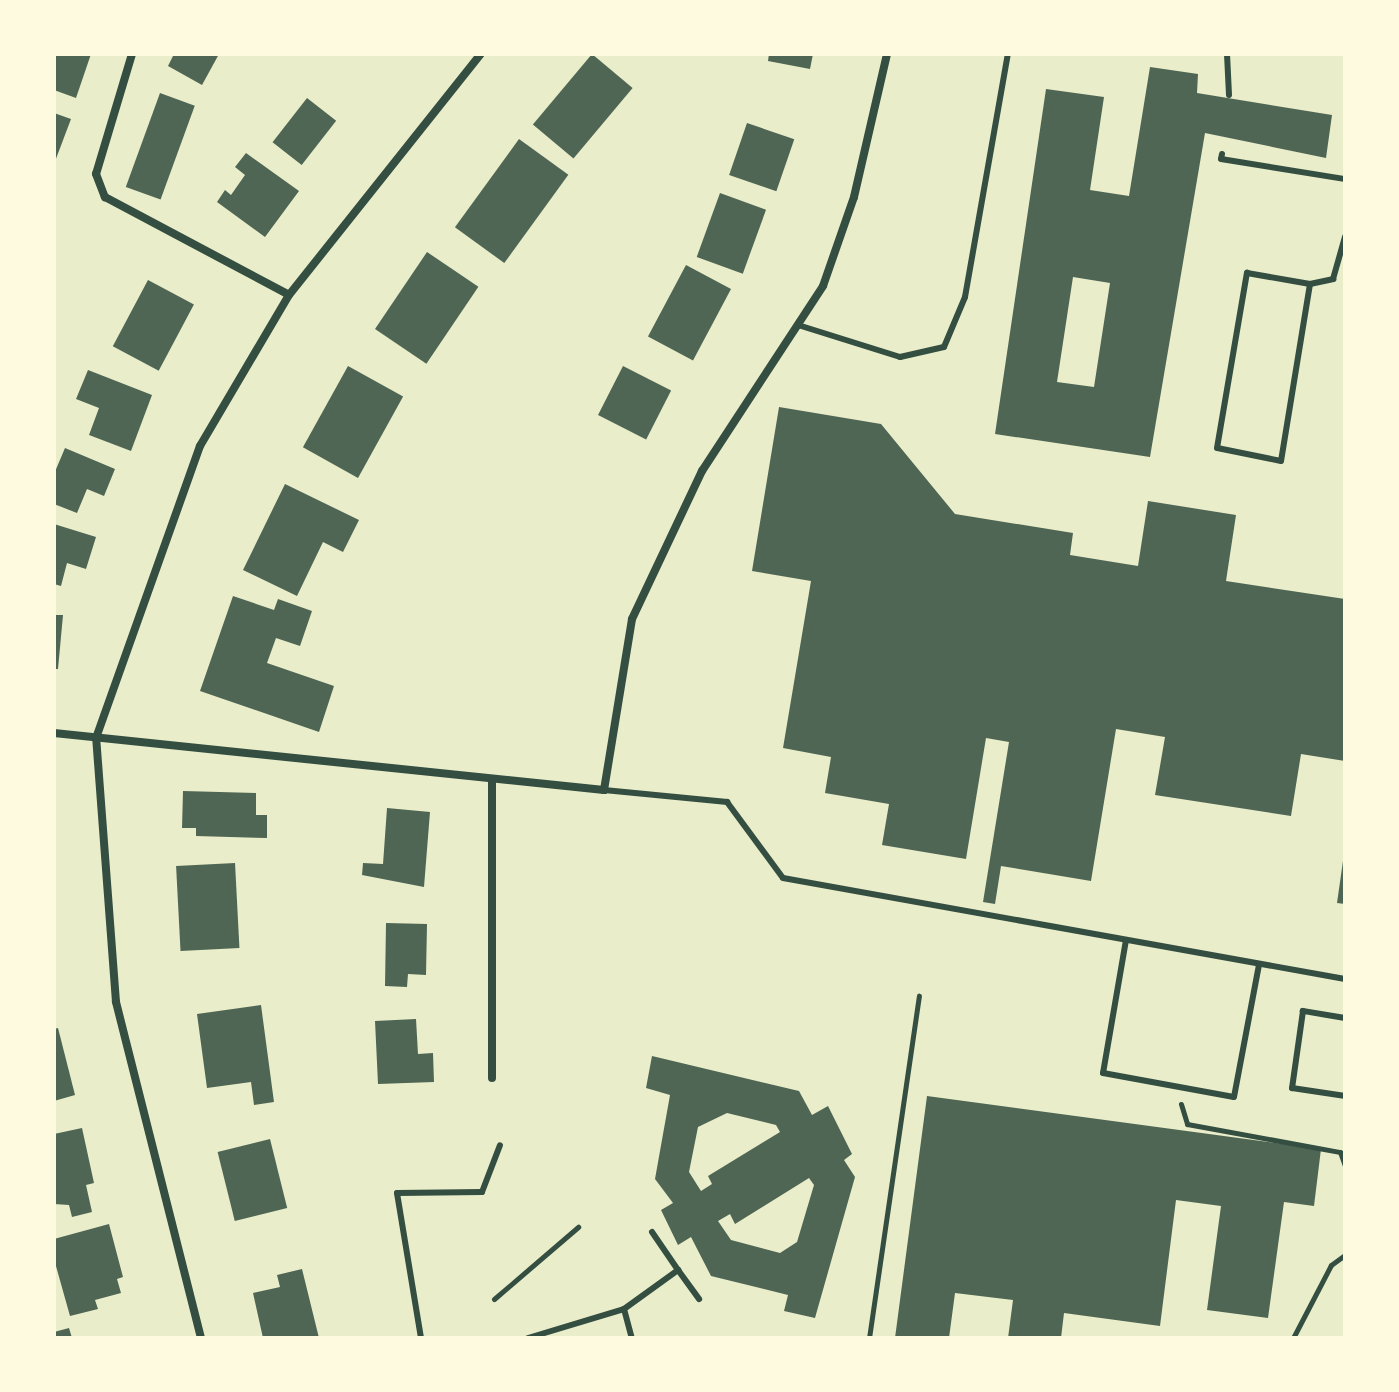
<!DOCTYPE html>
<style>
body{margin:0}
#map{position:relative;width:1399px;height:1392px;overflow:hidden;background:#e9edc9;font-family:Inter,sans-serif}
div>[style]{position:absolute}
.building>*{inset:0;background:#4f6655;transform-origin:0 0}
.path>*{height:5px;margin:-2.5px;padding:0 2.5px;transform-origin:2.5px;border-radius:2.5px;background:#344e41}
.service>*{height:6px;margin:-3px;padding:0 3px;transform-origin:3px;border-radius:3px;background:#344e41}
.minor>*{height:8px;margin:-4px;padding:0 4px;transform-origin:4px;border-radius:4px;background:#344e41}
span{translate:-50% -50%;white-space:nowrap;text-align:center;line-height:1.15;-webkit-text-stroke:6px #fefae0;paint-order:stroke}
.frame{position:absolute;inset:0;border:56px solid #fefae0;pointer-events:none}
</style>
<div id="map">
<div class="building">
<i style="clip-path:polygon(54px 54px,91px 54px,76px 98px,54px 90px)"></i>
<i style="clip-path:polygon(174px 54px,219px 54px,202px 85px,168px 66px)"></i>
<i style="left:592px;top:54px;width:53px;height:92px;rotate:40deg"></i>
<i style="clip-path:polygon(769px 54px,813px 54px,810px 69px,768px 61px)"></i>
<i style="clip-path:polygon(evenodd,1150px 67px,1198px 74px,1197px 93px,1332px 115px,1326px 158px,1205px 133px,1150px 457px,995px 434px,1046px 89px,1104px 97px,1090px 190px,1129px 196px,1150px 67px,1073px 277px,1110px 283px,1094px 387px,1057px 382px,1073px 277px)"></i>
<i style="left:160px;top:93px;width:37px;height:100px;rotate:20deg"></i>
<i style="left:307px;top:98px;width:37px;height:56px;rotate:38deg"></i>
<i style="clip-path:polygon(54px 113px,71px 119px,54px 164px)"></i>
<i style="left:747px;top:123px;width:50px;height:55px;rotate:19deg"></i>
<i style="left:519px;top:139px;width:61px;height:109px;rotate:36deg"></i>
<i style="clip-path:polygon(246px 153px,299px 191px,265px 237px,217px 202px,225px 190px,231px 195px,245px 175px,235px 167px)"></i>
<i style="left:720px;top:193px;width:49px;height:68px;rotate:20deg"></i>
<i style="left:427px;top:252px;width:62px;height:93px;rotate:34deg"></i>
<i style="left:686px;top:265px;width:51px;height:81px;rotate:28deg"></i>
<i style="left:148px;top:280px;width:52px;height:75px;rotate:28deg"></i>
<i style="left:348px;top:366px;width:63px;height:93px;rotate:29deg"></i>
<i style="left:623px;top:366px;width:54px;height:55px;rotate:27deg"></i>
<i style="clip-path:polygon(88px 370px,152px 395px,131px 451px,89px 435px,99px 408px,76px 399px)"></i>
<i style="clip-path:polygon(779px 407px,881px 424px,955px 514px,1073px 533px,1070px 555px,1138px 566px,1148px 501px,1236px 515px,1226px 581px,1345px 599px,1345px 761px,1301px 754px,1291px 816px,1155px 795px,1165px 737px,1116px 729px,1091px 881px,1001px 866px,995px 904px,983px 902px,1009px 742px,986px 738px,966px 859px,882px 845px,889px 804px,825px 793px,831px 757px,783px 748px,811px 581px,752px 571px)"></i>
<i style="clip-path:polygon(65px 448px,115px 469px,104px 496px,87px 489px,77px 513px,54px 504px,54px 474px)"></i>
<i style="clip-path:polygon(285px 484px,359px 520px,343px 552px,323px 542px,297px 596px,243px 570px)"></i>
<i style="clip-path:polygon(54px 524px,96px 537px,86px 569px,67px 563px,61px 586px,54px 584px)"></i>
<i style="clip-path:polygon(233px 596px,274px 610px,278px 599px,312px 611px,300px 646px,276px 638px,267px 663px,334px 686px,319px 732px,200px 691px)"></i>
<i style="clip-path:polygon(54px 615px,63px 615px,58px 669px,54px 669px)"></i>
<i style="clip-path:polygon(183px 791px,256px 793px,256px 815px,267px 815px,267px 838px,196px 836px,196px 828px,182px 828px)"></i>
<i style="clip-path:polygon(387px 808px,430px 812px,424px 887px,362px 875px,363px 863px,383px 864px)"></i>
<i style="clip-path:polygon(1343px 861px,1345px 862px,1345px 904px,1337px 903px)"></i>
<i style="left:235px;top:863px;width:85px;height:59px;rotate:87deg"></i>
<i style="clip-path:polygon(386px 923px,427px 924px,426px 975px,408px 974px,407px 987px,385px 986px)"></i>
<i style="clip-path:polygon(261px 1005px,274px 1102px,254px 1105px,251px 1082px,207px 1088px,197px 1014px)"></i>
<i style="clip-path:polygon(416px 1019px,418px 1054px,433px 1053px,434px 1082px,378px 1084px,375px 1021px)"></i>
<i style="clip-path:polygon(58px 1028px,75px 1095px,54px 1101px,54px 1029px)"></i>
<i style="clip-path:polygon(evenodd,652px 1056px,799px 1091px,812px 1115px,828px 1106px,852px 1154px,844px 1160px,855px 1177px,815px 1318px,784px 1311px,788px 1295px,711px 1276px,691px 1237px,678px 1245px,661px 1210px,673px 1203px,655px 1179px,670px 1095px,646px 1088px,652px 1056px,727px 1113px,776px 1125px,780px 1132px,708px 1176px,712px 1184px,701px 1191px,689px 1172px,698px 1127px,727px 1113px,652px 1056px,809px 1178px,814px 1185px,797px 1242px,780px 1253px,731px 1240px,718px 1221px,730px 1214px,735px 1224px,809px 1178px)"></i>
<i style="clip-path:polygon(927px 1096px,1321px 1149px,1314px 1206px,1284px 1202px,1268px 1318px,1207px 1310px,1221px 1206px,1176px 1200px,1160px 1326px,1064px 1313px,1061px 1338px,1008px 1338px,1013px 1300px,955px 1293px,949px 1338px,895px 1338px)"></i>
<i style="clip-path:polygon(82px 1128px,94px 1183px,86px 1185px,92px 1212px,72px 1217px,69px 1205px,54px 1204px,54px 1134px)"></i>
<i style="left:270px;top:1139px;width:71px;height:54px;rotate:76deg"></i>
<i style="clip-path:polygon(109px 1224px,123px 1277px,117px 1279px,121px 1293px,95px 1300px,98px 1309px,70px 1316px,54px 1259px,54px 1239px)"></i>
<i style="clip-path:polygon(302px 1269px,319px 1338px,263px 1338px,253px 1293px,280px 1287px,277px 1275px)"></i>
<i style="clip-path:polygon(69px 1328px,72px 1338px,54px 1338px,54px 1332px)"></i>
</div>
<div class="path">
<i style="left:1181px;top:1104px;width:21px;rotate:73deg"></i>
<i style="left:1187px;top:1124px;width:156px;rotate:10.4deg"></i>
<i style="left:1340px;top:1152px;width:15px;rotate:70deg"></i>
<i style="left:494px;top:1299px;width:111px;rotate:-40.6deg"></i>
<i style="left:869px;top:1338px;width:346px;rotate:-81.7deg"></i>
<i style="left:1293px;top:1338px;width:82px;rotate:-62.5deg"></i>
<i style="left:1331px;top:1265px;width:17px;rotate:-36deg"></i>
</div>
<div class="service">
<i style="left:1227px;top:54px;width:41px;rotate:87.2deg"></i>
<i style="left:1222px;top:154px;width:5px;rotate:101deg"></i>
<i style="left:1221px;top:159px;width:126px;rotate:9.2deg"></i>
<i style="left:1310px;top:284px;width:179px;rotate:99.3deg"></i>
<i style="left:1281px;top:461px;width:65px;rotate:-168.5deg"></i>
<i style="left:1217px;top:448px;width:178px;rotate:-80.3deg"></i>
<i style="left:1247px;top:273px;width:64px;rotate:9.9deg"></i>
<i style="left:1310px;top:284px;width:24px;rotate:-12deg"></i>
<i style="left:1333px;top:279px;width:44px;rotate:-74.1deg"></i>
<i style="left:798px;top:325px;width:107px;rotate:17.4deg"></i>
<i style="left:900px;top:357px;width:45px;rotate:-12.8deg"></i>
<i style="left:944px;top:347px;width:54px;rotate:-67.2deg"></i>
<i style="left:965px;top:297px;width:247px;rotate:-80deg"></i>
<i style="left:604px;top:790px;width:124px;rotate:5.6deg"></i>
<i style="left:727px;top:802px;width:94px;rotate:53.6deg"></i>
<i style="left:783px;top:878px;width:571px;rotate:10.19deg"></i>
<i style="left:1126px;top:940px;width:135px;rotate:99.8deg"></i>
<i style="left:1103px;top:1073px;width:133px;rotate:10.4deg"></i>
<i style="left:1234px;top:1097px;width:134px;rotate:-79.3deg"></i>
<i style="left:1345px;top:1018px;width:43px;rotate:-170.5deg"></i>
<i style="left:1303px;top:1011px;width:78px;rotate:98.1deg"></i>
<i style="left:1292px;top:1088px;width:54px;rotate:8.6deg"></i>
<i style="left:652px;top:1232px;width:46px;rotate:55.6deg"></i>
<i style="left:624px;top:1309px;width:30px;rotate:75deg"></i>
<i style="left:421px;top:1338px;width:147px;rotate:-99.4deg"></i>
<i style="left:397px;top:1193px;width:85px;rotate:-0.7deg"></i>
<i style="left:482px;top:1192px;width:50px;rotate:-69deg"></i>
<i style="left:528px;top:1338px;width:100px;rotate:-16.8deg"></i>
<i style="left:624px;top:1309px;width:67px;rotate:-35.8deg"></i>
<i style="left:678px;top:1270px;width:36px;rotate:54deg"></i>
</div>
<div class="minor">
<i style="left:132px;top:54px;width:125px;rotate:106.7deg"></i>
<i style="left:96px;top:174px;width:25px;rotate:69deg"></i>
<i style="left:105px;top:197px;width:208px;rotate:28deg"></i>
<i style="left:54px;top:733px;width:553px;rotate:5.92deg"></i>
<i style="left:604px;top:790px;width:173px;rotate:-80.7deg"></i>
<i style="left:632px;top:619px;width:164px;rotate:-64.7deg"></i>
<i style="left:702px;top:471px;width:221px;rotate:-56.8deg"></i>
<i style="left:823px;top:286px;width:94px;rotate:-70.8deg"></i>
<i style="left:854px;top:197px;width:147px;rotate:-77deg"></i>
<i style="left:492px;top:1078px;width:297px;rotate:-90deg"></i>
<i style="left:201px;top:1338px;width:347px;rotate:-104.2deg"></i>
<i style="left:116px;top:1002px;width:265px;rotate:-94.3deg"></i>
<i style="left:96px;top:738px;width:310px;rotate:-70.4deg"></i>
<i style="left:200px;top:446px;width:175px;rotate:-59.5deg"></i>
<i style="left:289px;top:295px;width:308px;rotate:-51.5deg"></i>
</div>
<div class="frame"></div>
</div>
